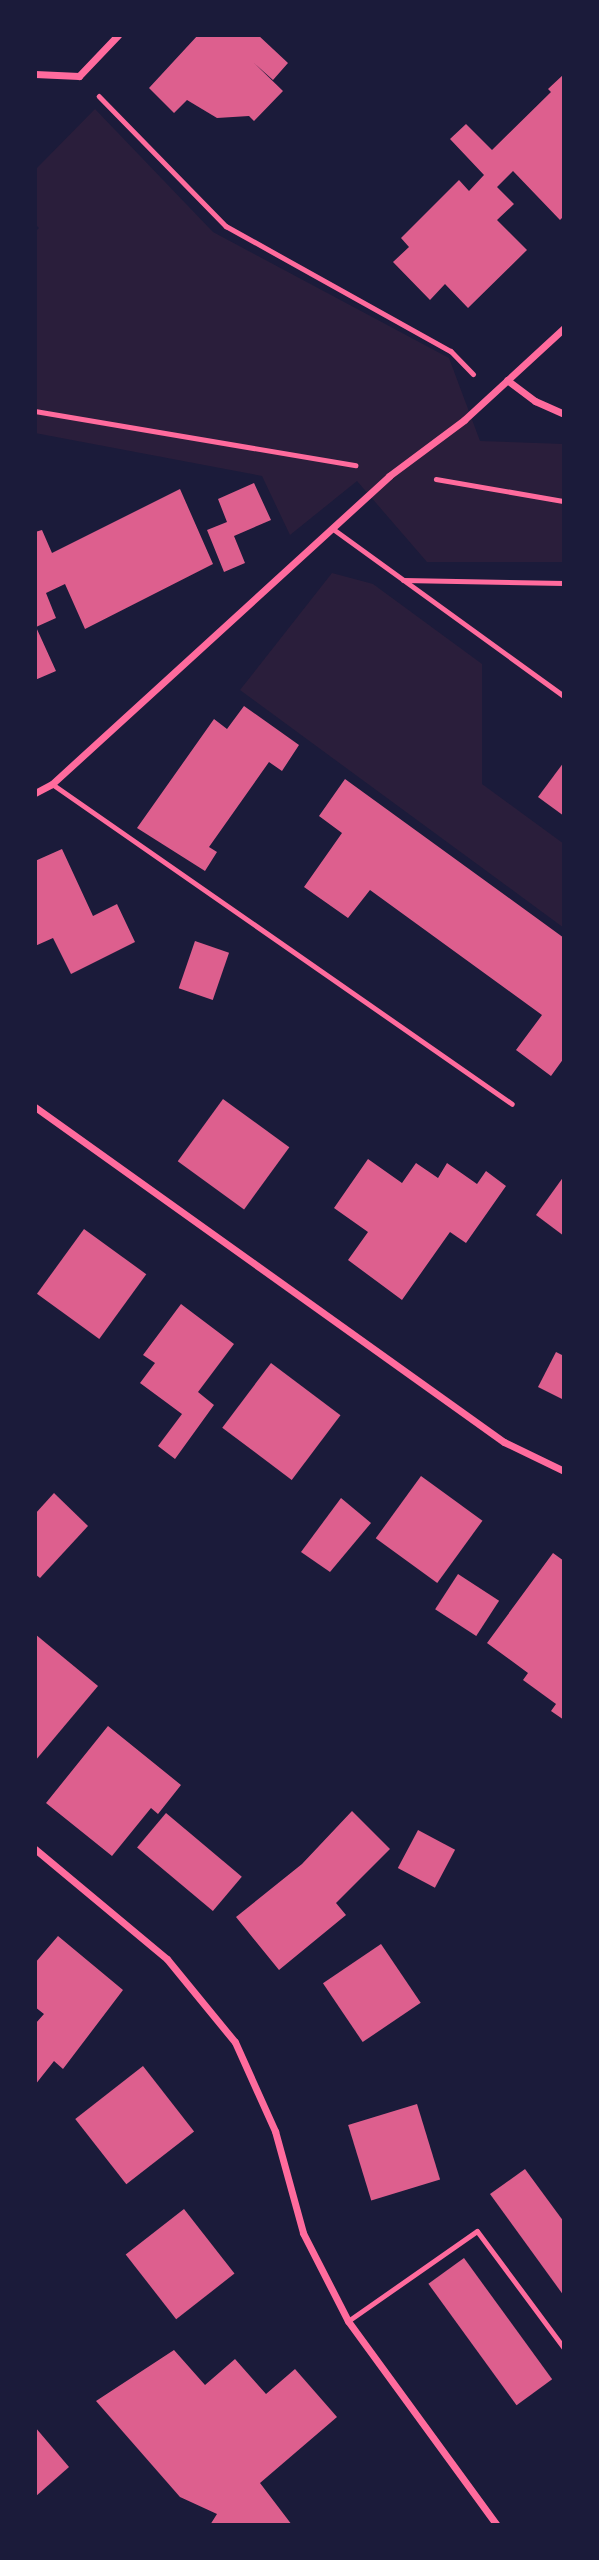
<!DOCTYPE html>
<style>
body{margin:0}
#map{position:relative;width:599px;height:2560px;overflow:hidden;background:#1b1b3a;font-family:Rubik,sans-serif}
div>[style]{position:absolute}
.green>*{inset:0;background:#2a1e3b}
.building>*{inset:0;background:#dd5f8e;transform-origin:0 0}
.path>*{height:4.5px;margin:-2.25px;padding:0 2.25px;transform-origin:2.25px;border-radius:2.25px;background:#ff6b9d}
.service>*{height:5px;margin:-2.5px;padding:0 2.5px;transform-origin:2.5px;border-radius:2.5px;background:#ff6b9d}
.minor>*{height:7px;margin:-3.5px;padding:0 3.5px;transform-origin:3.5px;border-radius:3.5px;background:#ff6b9d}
span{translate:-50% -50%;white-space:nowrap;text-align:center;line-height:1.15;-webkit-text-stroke:6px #1b1b3a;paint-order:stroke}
.frame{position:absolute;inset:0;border:37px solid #1b1b3a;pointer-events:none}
</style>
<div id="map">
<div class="green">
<i style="clip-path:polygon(95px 109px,213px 232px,449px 358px,480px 441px,564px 444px,564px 562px,427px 562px,357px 481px,290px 535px,262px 476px,35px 433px,35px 232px,39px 228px,35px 224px,35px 170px)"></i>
<i style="clip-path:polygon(332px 573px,373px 584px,482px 664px,482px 784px,564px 844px,564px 928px,240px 690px)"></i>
</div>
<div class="building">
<i style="clip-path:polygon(198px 35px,258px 35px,288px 63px,273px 80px,254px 63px,283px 91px,254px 121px,249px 116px,217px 118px,187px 100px,174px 113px,149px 88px)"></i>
<i style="clip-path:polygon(564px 74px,564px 216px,560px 220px,513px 171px,497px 187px,514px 204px,497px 220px,527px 250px,468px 308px,445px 284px,430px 300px,393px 262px,409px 247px,401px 238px,459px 180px,469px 191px,484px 175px,450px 139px,466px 124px,492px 150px,551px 92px,548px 89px)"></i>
<i style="clip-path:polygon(254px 483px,271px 520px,234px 536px,245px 563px,224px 572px,207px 530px,227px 522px,218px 499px)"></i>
<i style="clip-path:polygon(180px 489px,213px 564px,85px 629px,65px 584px,46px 593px,56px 618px,36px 627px,56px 671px,35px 680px,35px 532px,42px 530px,52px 553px)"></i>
<i style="clip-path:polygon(244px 706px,299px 745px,282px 771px,269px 762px,209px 847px,217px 852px,205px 871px,137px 828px,214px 719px,227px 729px)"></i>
<i style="clip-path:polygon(564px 762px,564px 816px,538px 797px)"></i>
<i style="clip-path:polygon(345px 779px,564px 938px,564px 1058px,551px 1076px,516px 1050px,542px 1015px,370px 890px,348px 918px,304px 887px,342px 833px,319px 816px)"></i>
<i style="clip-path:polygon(62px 849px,93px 916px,117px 904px,135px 942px,71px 974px,53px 938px,35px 946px,35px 861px)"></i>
<i style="left:195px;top:941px;width:36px;height:50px;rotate:19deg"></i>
<i style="left:223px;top:1099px;width:82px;height:77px;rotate:36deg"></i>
<i style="clip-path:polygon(368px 1159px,402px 1183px,416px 1163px,438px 1178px,447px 1163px,477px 1184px,486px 1171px,506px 1186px,466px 1243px,450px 1232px,402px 1300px,348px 1260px,368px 1232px,334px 1208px)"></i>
<i style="clip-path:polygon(564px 1176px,564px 1236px,536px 1215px)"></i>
<i style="left:84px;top:1229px;width:77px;height:80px;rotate:36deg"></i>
<i style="clip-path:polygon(181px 1304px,234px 1344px,198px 1392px,214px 1405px,175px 1459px,158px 1446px,182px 1414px,140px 1383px,155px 1363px,143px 1355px)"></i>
<i style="clip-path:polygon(556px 1352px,564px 1356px,564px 1400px,538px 1387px)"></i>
<i style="left:271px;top:1363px;width:87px;height:81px;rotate:37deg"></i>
<i style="left:421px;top:1476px;width:76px;height:77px;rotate:36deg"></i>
<i style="clip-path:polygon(54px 1493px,88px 1526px,40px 1578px,35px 1574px,35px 1514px)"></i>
<i style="clip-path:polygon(341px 1498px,371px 1523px,330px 1572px,301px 1552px)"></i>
<i style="clip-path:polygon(553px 1553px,564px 1561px,564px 1720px,551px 1711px,556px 1704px,523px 1680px,528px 1673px,487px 1643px)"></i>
<i style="left:458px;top:1574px;width:49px;height:42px;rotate:33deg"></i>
<i style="clip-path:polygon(35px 1634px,98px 1686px,35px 1761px)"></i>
<i style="clip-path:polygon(108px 1726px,181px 1785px,158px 1814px,151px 1808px,112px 1856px,46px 1803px)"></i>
<i style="clip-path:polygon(352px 1811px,390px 1849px,336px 1903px,346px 1915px,279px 1970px,236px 1917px,302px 1864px)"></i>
<i style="left:166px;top:1813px;width:99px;height:45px;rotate:40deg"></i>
<i style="left:418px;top:1830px;width:42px;height:43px;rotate:28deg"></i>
<i style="clip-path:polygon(58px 1936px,123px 1990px,63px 2069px,54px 2061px,35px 2085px,35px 2024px,44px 2014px,35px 2007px,35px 1963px)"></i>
<i style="left:381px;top:1944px;width:71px;height:70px;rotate:56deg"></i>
<i style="left:143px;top:2066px;width:83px;height:86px;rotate:52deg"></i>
<i style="left:417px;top:2104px;width:79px;height:72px;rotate:73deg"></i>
<i style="clip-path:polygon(525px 2169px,564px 2222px,564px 2296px,490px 2194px)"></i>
<i style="left:184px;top:2209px;width:82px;height:74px;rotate:52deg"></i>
<i style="left:464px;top:2258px;width:150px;height:44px;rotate:54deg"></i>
<i style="clip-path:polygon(174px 2350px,205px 2385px,235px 2359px,266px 2394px,295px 2369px,337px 2417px,260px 2483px,292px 2525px,210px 2525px,217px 2514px,180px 2497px,96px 2401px)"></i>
<i style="clip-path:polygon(35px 2427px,69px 2467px,35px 2497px)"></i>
</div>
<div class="path">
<i style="left:99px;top:96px;width:182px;rotate:45.7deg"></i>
<i style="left:226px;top:226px;width:257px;rotate:29.1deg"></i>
<i style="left:451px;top:351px;width:32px;rotate:46deg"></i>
<i style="left:35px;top:411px;width:325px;rotate:9.6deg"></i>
<i style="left:436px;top:479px;width:130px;rotate:9.8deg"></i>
</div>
<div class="service">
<i style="left:333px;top:529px;width:285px;rotate:35.9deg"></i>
<i style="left:403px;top:580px;width:161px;rotate:1.1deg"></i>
<i style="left:52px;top:784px;width:560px;rotate:34.82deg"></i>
<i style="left:348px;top:2321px;width:157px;rotate:-34.9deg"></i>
<i style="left:477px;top:2231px;width:146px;rotate:53.4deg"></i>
</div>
<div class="minor">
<i style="left:35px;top:74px;width:44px;rotate:2.6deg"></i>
<i style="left:79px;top:76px;width:57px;rotate:-46.4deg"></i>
<i style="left:507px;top:380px;width:35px;rotate:37deg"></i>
<i style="left:535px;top:401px;width:32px;rotate:24deg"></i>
<i style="left:35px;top:793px;width:19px;rotate:-28deg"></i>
<i style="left:52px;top:784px;width:457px;rotate:-42.4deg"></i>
<i style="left:389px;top:476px;width:94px;rotate:-36.7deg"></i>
<i style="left:464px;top:420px;width:136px;rotate:-42.6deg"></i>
<i style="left:35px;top:1107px;width:576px;rotate:35.54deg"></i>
<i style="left:504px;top:1442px;width:67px;rotate:25.8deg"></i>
<i style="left:35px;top:1849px;width:172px;rotate:39.8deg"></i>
<i style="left:167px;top:1959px;width:107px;rotate:50.7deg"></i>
<i style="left:235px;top:2042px;width:98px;rotate:65.8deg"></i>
<i style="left:275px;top:2131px;width:106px;rotate:74.6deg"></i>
<i style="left:303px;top:2233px;width:99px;rotate:62.9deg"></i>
<i style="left:348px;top:2321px;width:253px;rotate:53.9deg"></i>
</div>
<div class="frame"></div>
</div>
